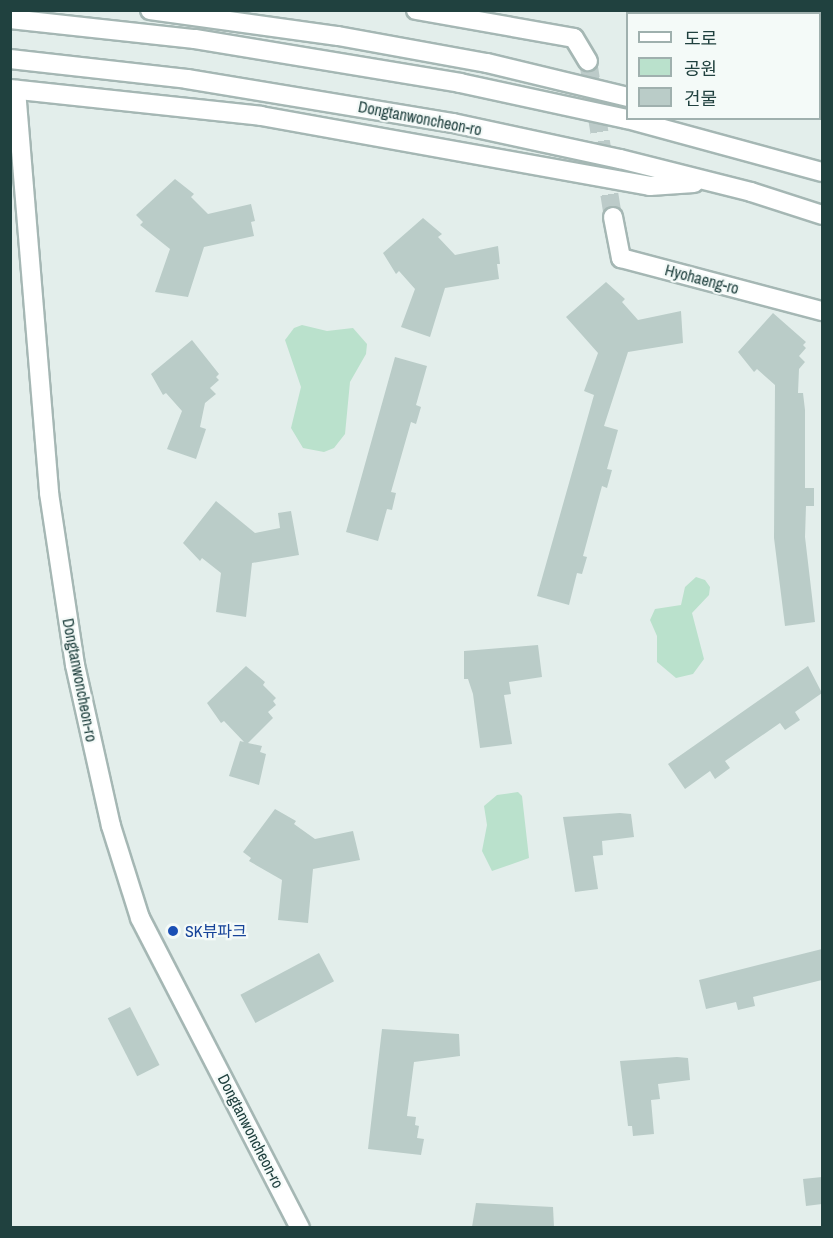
<!DOCTYPE html>
<meta charset="utf-8">
<style>
body{margin:0}
#map{position:relative;width:833px;height:1238px;overflow:hidden;background:#e3eeeb;font-family:"Archivo Narrow","Noto Sans KR",sans-serif}
div>[style]{position:absolute}
.green>*{inset:0;background:#bae1cc}
.building>*{inset:0;background:#baccc8;transform-origin:0 0}
.street-tunnel>*{height:18px;margin-top:-9px;transform-origin:0;background:repeating-linear-gradient(90deg,#bccbc9 0 18px,transparent 0 27px)}
.roads{filter:drop-shadow(2px 0 #a5b7b4) drop-shadow(-2px 0 #a5b7b4) drop-shadow(0 2px #a5b7b4) drop-shadow(0 -2px #a5b7b4)}
.street>*{height:18px;margin:-9px;padding:0 9px;transform-origin:9px;border-radius:9px;background:#fff}
.secondary>*{height:18px;margin:-9px;padding:0 9px;transform-origin:9px;border-radius:9px;background:#fff}
.dots>*{width:16px;height:16px;translate:-50% -50%;box-sizing:border-box;border:3px solid #f4faf8;border-radius:50%}
span{translate:-50% -50%;white-space:nowrap;text-align:center;line-height:1.15;-webkit-text-stroke:4.5px #f4faf8;paint-order:stroke}
.street-label{font-size:16px;color:#20413f}
.transit-label{font-size:16px;color:#164399}
.left{translate:0 -50%;text-align:left}
.frame{position:absolute;inset:0;border:12px solid #20413f;pointer-events:none}
.legend{position:absolute;left:626px;top:12px;width:195px;height:108px;box-sizing:border-box;background:#f4faf8;border:2px solid #9fb0ae;margin:0;padding:8px 10px;list-style:none;font-size:18px;color:#20413f}
.legend li{display:flex;align-items:center;gap:12px;height:30px}
.legend b{width:30px;border:2px solid #9fb0ae}
</style>
<div id="map">
<div class="green">
<i style="clip-path:polygon(302px 325px,327px 331px,353px 328px,367px 344px,366px 354px,350px 382px,345px 434px,334px 448px,324px 452px,303px 448px,291px 428px,301px 387px,285px 340px,294px 328px)"></i>
<i style="clip-path:polygon(696px 577px,705px 580px,710px 587px,709px 595px,692px 613px,704px 659px,693px 674px,676px 678px,657px 662px,657px 636px,650px 620px,655px 609px,681px 605px,685px 587px)"></i>
<i style="clip-path:polygon(518px 792px,522px 796px,529px 858px,492px 871px,482px 851px,487px 825px,484px 806px,497px 795px)"></i>
</div>
<div class="building">
<i style="clip-path:polygon(175px 179px,194px 194px,191px 197px,208px 214px,251px 204px,255px 221px,251px 222px,254px 236px,204px 247px,188px 297px,155px 292px,170px 249px,140px 225px,143px 222px,136px 215px)"></i>
<i style="clip-path:polygon(423px 218px,442px 234px,438px 237px,455px 255px,498px 246px,500px 264px,497px 264px,499px 279px,445px 288px,430px 337px,401px 327px,415px 289px,399px 271px,396px 274px,383px 253px)"></i>
<i style="clip-path:polygon(606px 282px,625px 299px,622px 302px,638px 320px,681px 311px,683px 343px,628px 352px,604px 426px,618px 430px,607px 469px,612px 470px,607px 488px,602px 486px,583px 556px,587px 557px,582px 574px,577px 573px,569px 605px,537px 596px,594px 395px,584px 391px,598px 353px,566px 317px)"></i>
<i style="clip-path:polygon(773px 313px,806px 342px,803px 345px,806px 348px,799px 356px,805px 362px,799px 369px,798px 393px,803px 393px,805px 410px,805px 488px,814px 488px,814px 506px,806px 506px,805px 537px,815px 622px,785px 626px,774px 538px,775px 385px,757px 369px,754px 372px,738px 352px)"></i>
<i style="clip-path:polygon(192px 340px,219px 374px,216px 377px,219px 380px,210px 388px,216px 394px,205px 403px,200px 427px,206px 429px,196px 459px,167px 449px,182px 411px,166px 393px,163px 395px,151px 374px)"></i>
<i style="clip-path:polygon(395px 357px,427px 366px,416px 405px,421px 407px,416px 424px,411px 422px,391px 492px,396px 493px,392px 510px,387px 509px,378px 541px,346px 532px)"></i>
<i style="clip-path:polygon(216px 501px,255px 533px,280px 528px,278px 513px,291px 511px,299px 555px,252px 563px,246px 617px,216px 612px,221px 573px,202px 558px,200px 561px,183px 543px)"></i>
<i style="clip-path:polygon(538px 645px,542px 677px,509px 682px,511px 694px,504px 695px,512px 744px,480px 748px,473px 694px,468px 679px,464px 679px,464px 651px)"></i>
<i style="clip-path:polygon(246px 666px,265px 682px,263px 685px,276px 698px,273px 701px,276px 705px,268px 712px,273px 718px,248px 743px,262px 746px,260px 752px,266px 754px,259px 785px,229px 776px,240px 741px,244px 742px,224px 721px,221px 723px,207px 703px)"></i>
<i style="clip-path:polygon(808px 666px,822px 693px,795px 712px,800px 720px,785px 730px,780px 723px,725px 761px,730px 768px,715px 779px,710px 771px,685px 789px,668px 764px)"></i>
<i style="clip-path:polygon(275px 809px,296px 821px,294px 824px,315px 839px,353px 831px,360px 860px,313px 869px,308px 923px,278px 920px,282px 880px,249px 861px,251px 858px,243px 852px)"></i>
<i style="clip-path:polygon(620px 813px,631px 814px,634px 837px,602px 841px,603px 855px,593px 856px,598px 889px,575px 892px,563px 817px)"></i>
<i style="clip-path:polygon(822px 949px,822px 980px,753px 997px,755px 1006px,738px 1010px,736px 1002px,706px 1009px,699px 980px)"></i>
<i style="left:319px;top:953px;width:32px;height:89px;rotate:62deg"></i>
<i style="left:130px;top:1007px;width:65px;height:25px;rotate:63deg"></i>
<i style="clip-path:polygon(382px 1029px,459px 1034px,460px 1056px,414px 1062px,407px 1116px,416px 1117px,415px 1125px,419px 1126px,417px 1138px,424px 1139px,421px 1155px,368px 1149px)"></i>
<i style="clip-path:polygon(677px 1057px,688px 1058px,690px 1080px,658px 1084px,660px 1099px,651px 1100px,654px 1134px,633px 1136px,632px 1126px,628px 1126px,620px 1061px)"></i>
<i style="clip-path:polygon(822px 1177px,822px 1204px,806px 1206px,803px 1179px)"></i>
<i style="clip-path:polygon(476px 1203px,553px 1207px,554px 1227px,472px 1227px)"></i>
</div>
<div class="street-tunnel">
<i style="left:588px;top:61px;width:158px;rotate:80.9deg"></i>
</div>
<div class="roads">
<div class="street">
<i style="left:416px;top:10px;width:160px;rotate:10deg"></i>
<i style="left:574px;top:38px;width:27px;rotate:59deg"></i>
<i style="left:16px;top:90px;width:404px;rotate:85.3deg"></i>
<i style="left:49px;top:493px;width:174px;rotate:81.4deg"></i>
<i style="left:75px;top:665px;width:165px;rotate:77.4deg"></i>
<i style="left:111px;top:826px;width:96px;rotate:72.5deg"></i>
<i style="left:140px;top:918px;width:349px;rotate:62.7deg"></i>
<i style="left:613px;top:217px;width:42px;rotate:79deg"></i>
<i style="left:621px;top:258px;width:208px;rotate:14.8deg"></i>
</div>
<div class="secondary">
<i style="left:150px;top:10px;width:190px;rotate:7.9deg"></i>
<i style="left:338px;top:36px;width:151px;rotate:10.3deg"></i>
<i style="left:487px;top:63px;width:145px;rotate:13.6deg"></i>
<i style="left:10px;top:19px;width:186px;rotate:6.2deg"></i>
<i style="left:195px;top:39px;width:269px;rotate:9.4deg"></i>
<i style="left:460px;top:83px;width:171px;rotate:12.2deg"></i>
<i style="left:627px;top:119px;width:202px;rotate:15.2deg"></i>
<i style="left:10px;top:59px;width:178px;rotate:6.4deg"></i>
<i style="left:187px;top:79px;width:270px;rotate:9.4deg"></i>
<i style="left:453px;top:123px;width:171px;rotate:12.2deg"></i>
<i style="left:620px;top:159px;width:135px;rotate:14.1deg"></i>
<i style="left:751px;top:192px;width:75px;rotate:17.9deg"></i>
<i style="left:10px;top:89px;width:252px;rotate:6.1deg"></i>
<i style="left:261px;top:116px;width:395px;rotate:10.2deg"></i>
<i style="left:650px;top:186px;width:44px;rotate:-3.9deg"></i>
</div>
</div>
<div class="dots">
<i style="left:173px;top:931px;background:#1a4fb4"></i>
</div>
<div class="street-label">
<span style="left:420px;top:118px;rotate:11deg">Dongtanwoncheon-ro</span>
<span style="left:702px;top:279px;rotate:15deg">Hyohaeng-ro</span>
<span style="left:80px;top:680px;rotate:79deg">Dongtanwoncheon-ro</span>
<span style="left:251px;top:1131px;rotate:63deg">Dongtanwoncheon-ro</span>
</div>
<div class="transit-label">
<span class="left" style="left:185px;top:931px">SK뷰파크</span>
</div>
<div class="frame"></div>
<ul class="legend">
<li><b style="height:8px;background:#fff"></b>도로</li>
<li><b style="height:16px;background:#bae1cc"></b>공원</li>
<li><b style="height:16px;background:#baccc8"></b>건물</li>
</ul>
</div>
